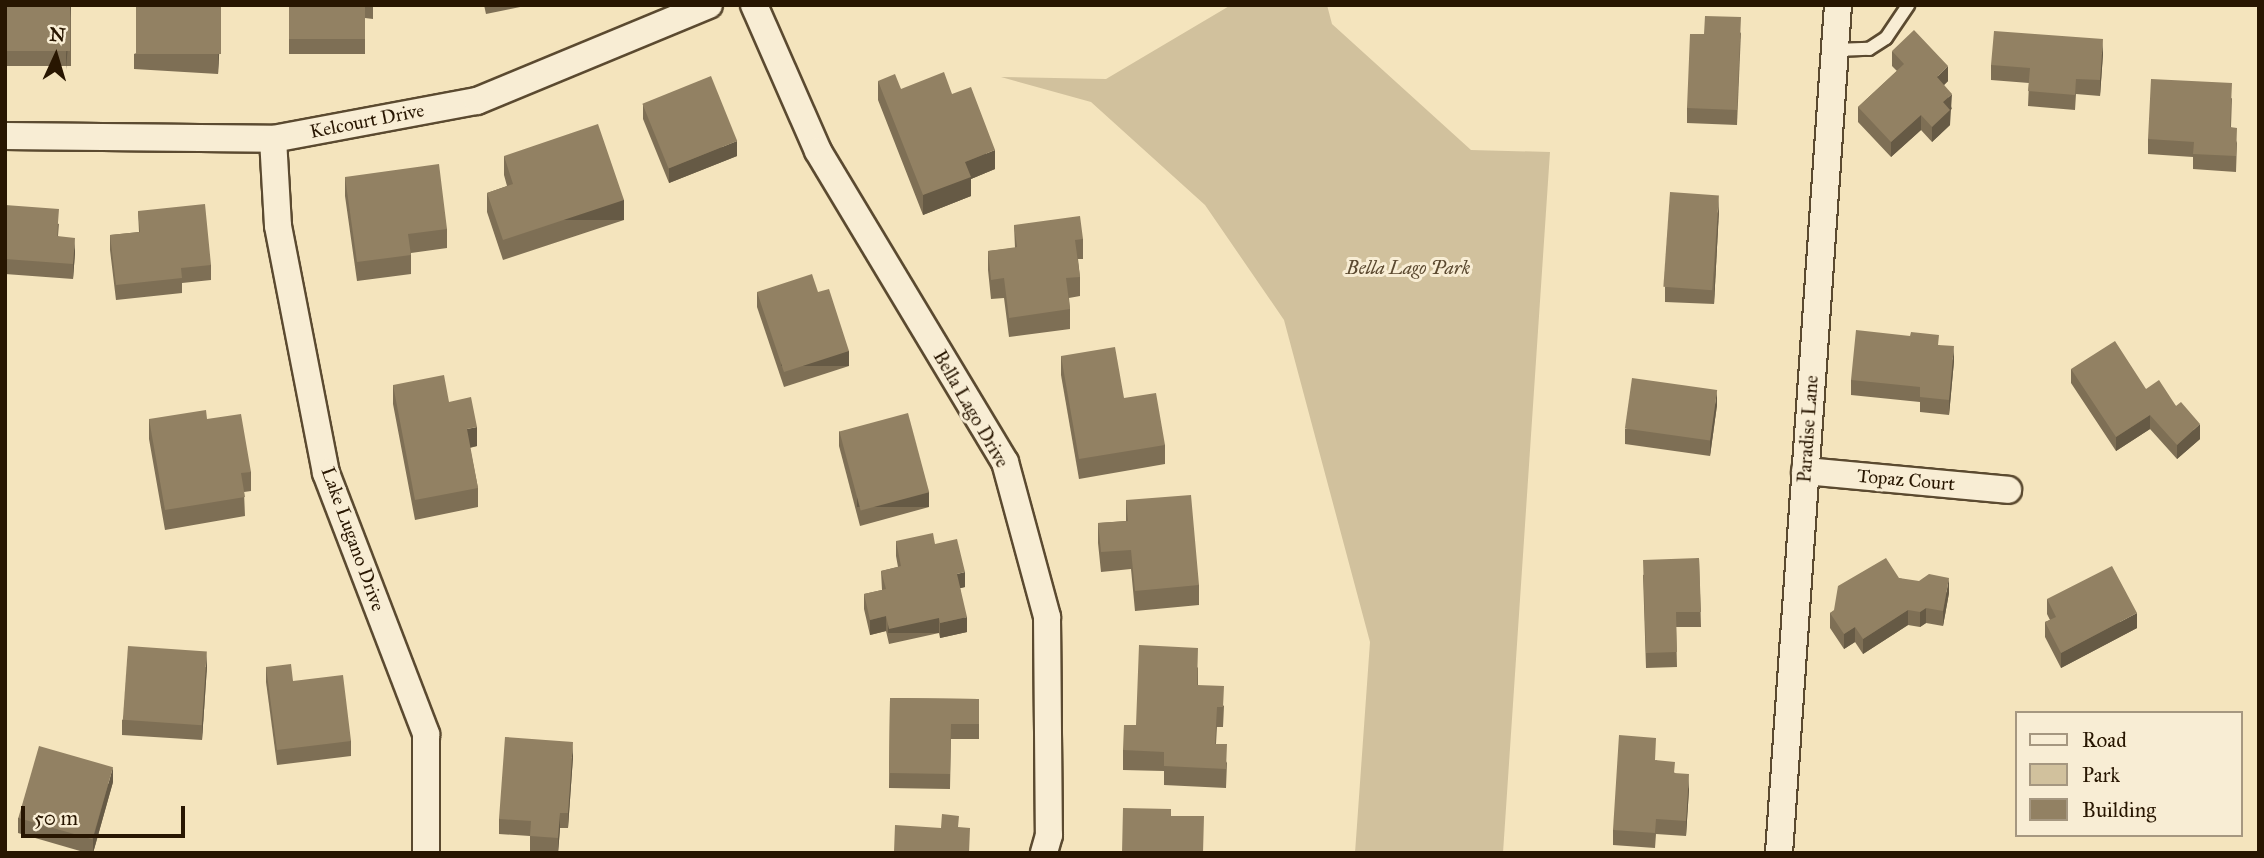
<!DOCTYPE html>
<style>
body{margin:0}
#map{position:relative;width:2264px;height:858px;overflow:hidden;background:#f4e4bd;font-family:"IM FELL Great Primer",serif}
div>[style]{position:absolute}
.green>*{inset:0;background:#d1c19d}
.roads{filter:drop-shadow(2px 0 #5b4a30) drop-shadow(-2px 0 #5b4a30) drop-shadow(0 2px #5b4a30) drop-shadow(0 -2px #5b4a30)}
.lane>*{height:12px;margin:-6px;padding:0 6px;transform-origin:6px;border-radius:6px;background:#f8edd4}
.street>*{height:26px;margin:-13px;padding:0 13px;transform-origin:13px;border-radius:13px;background:#f8edd4}
.wall>*{inset:0;background:#7e6f55;transform-origin:0 0}
.shaded-wall>*{inset:0;background:#665a45;transform-origin:0 0}
.building>*{inset:0;background:#928163;transform-origin:0 0}
span{translate:-50% -50%;white-space:nowrap;text-align:center;line-height:1.15;-webkit-text-stroke:6px #f8edd4;paint-order:stroke}
.street-label{font-size:19px;color:#281601}
.park-label{font-size:19px;color:#5b4930;font-style:italic}
.frame{position:absolute;inset:0;border:7px solid #281601;pointer-events:none}
.legend{position:absolute;left:2015px;top:711px;width:228px;height:126px;box-sizing:border-box;background:#f8edd4;border:2px solid #a59780;margin:0;padding:9px 12px;list-style:none;font-size:21px;color:#281601}
.legend li{display:flex;align-items:center;gap:14px;height:35px}
.legend b{width:35px;border:2px solid #a59780}
.north{position:absolute;left:21px;top:21px;width:70px;height:70px;-webkit-text-stroke:5px #f8edd4;paint-order:stroke;rotate:4deg;font-size:19px;font-weight:700;line-height:28px;text-align:center;color:#281601}
.north::after{content:'';display:block;margin:auto;width:24px;height:32px;background:#281601;clip-path:polygon(50% 0,100% 100%,50% 72%,0 100%)}
.scale{position:absolute;left:21px;top:806px;width:164px;height:32px;box-sizing:border-box;border:4px solid #281601;border-top:0;padding-left:9px;font-size:21px;line-height:24px;white-space:nowrap;color:#281601;-webkit-text-stroke:5px #f8edd4;paint-order:stroke}
</style>
<div id="map">
<div class="green">
<i style="clip-path:polygon(1231px 5px,1327px 5px,1332px 24px,1471px 150px,1550px 152px,1503px 853px,1355px 853px,1370px 642px,1284px 320px,1205px 205px,1091px 102px,1001px 77px,1106px 79px)"></i>
</div>
<div class="roads">
<div class="lane">
<i style="left:1835px;top:50px;width:34px;rotate:-2deg"></i>
<i style="left:1869px;top:49px;width:20px;rotate:-33deg"></i>
<i style="left:1886px;top:38px;width:40px;rotate:-56deg"></i>
</div>
<div class="street">
<i style="left:754px;top:5px;width:159px;rotate:66.3deg"></i>
<i style="left:818px;top:151px;width:363px;rotate:59deg"></i>
<i style="left:1005px;top:462px;width:161px;rotate:74.8deg"></i>
<i style="left:1047px;top:617px;width:218px;rotate:89.5deg"></i>
<i style="left:1049px;top:835px;width:19px;rotate:106deg"></i>
<i style="left:5px;top:136px;width:268px;rotate:0.6deg"></i>
<i style="left:273px;top:139px;width:208px;rotate:-10.6deg"></i>
<i style="left:477px;top:101px;width:251px;rotate:-22.5deg"></i>
<i style="left:273px;top:139px;width:87px;rotate:86.7deg"></i>
<i style="left:278px;top:226px;width:252px;rotate:79deg"></i>
<i style="left:326px;top:473px;width:280px;rotate:69deg"></i>
<i style="left:426px;top:734px;width:119px;rotate:90deg"></i>
<i style="left:1805px;top:471px;width:204px;rotate:5.3deg"></i>
<i style="left:1779px;top:853px;width:850px;rotate:-86.02deg"></i>
</div>
</div>
<div class="wall">
<i style="left:5px;top:5px;width:66px;height:61px"></i>
<i style="clip-path:polygon(289px 5px,373px 5px,373px 19px,365px 18px,365px 54px,289px 54px)"></i>
<i style="clip-path:polygon(484px 5px,530px 5px,486px 14px)"></i>
<i style="clip-path:polygon(221px 19px,218px 74px,134px 69px,134px 54px)"></i>
<i style="clip-path:polygon(1741px 32px,1737px 125px,1687px 123px,1687px 108px)"></i>
<i style="clip-path:polygon(1892px 51px,1948px 81px,1944px 85px,1952px 109px,1950px 110px,1950px 125px,1932px 142px,1921px 130px,1891px 157px,1858px 122px,1858px 107px,1897px 71px,1892px 66px)"></i>
<i style="clip-path:polygon(2103px 54px,2100px 96px,2076px 94px,2075px 110px,2028px 106px,2029px 83px,1991px 80px,1991px 65px)"></i>
<i style="clip-path:polygon(878px 81px,901px 89px,952px 94px,995px 169px,971px 179px,971px 196px,923px 215px,878px 100px)"></i>
<i style="clip-path:polygon(2232px 98px,2231px 127px,2237px 143px,2236px 172px,2193px 169px,2193px 157px,2148px 154px,2148px 139px)"></i>
<i style="clip-path:polygon(643px 104px,737px 156px,669px 183px,643px 119px)"></i>
<i style="clip-path:polygon(504px 156px,624px 220px,503px 260px,487px 212px,487px 193px,507px 186px,504px 175px)"></i>
<i style="clip-path:polygon(345px 177px,447px 229px,447px 248px,411px 253px,411px 274px,357px 281px,345px 196px)"></i>
<i style="clip-path:polygon(5px 205px,59px 224px,58px 236px,75px 253px,73px 279px,5px 274px)"></i>
<i style="clip-path:polygon(1719px 210px,1714px 304px,1665px 302px,1665px 287px)"></i>
<i style="clip-path:polygon(138px 211px,211px 265px,211px 280px,182px 283px,182px 293px,116px 300px,110px 250px,110px 235px,139px 232px)"></i>
<i style="clip-path:polygon(1014px 225px,1083px 239px,1083px 259px,1078px 259px,1080px 277px,1080px 296px,1069px 298px,1070px 309px,1070px 329px,1009px 337px,1004px 298px,991px 299px,988px 270px,988px 251px,1015px 248px)"></i>
<i style="clip-path:polygon(757px 292px,818px 292px,849px 366px,784px 387px,757px 307px)"></i>
<i style="clip-path:polygon(1939px 345px,1954px 361px,1949px 415px,1920px 412px,1920px 402px,1851px 395px,1851px 380px)"></i>
<i style="clip-path:polygon(1061px 356px,1124px 398px,1165px 445px,1165px 464px,1079px 479px,1061px 375px)"></i>
<i style="clip-path:polygon(2071px 369px,2146px 389px,2176px 406px,2200px 439px,2177px 459px,2150px 429px,2116px 451px,2071px 383px)"></i>
<i style="clip-path:polygon(393px 385px,449px 402px,477px 446px,470px 448px,478px 488px,478px 507px,415px 520px,393px 404px)"></i>
<i style="clip-path:polygon(1717px 405px,1710px 456px,1625px 444px,1625px 429px)"></i>
<i style="clip-path:polygon(149px 419px,207px 419px,251px 472px,251px 491px,244px 492px,245px 516px,165px 530px,149px 439px)"></i>
<i style="clip-path:polygon(839px 431px,929px 507px,860px 526px,839px 446px)"></i>
<i style="clip-path:polygon(1126px 500px,1199px 585px,1199px 605px,1135px 611px,1131px 569px,1101px 572px,1098px 543px,1098px 523px,1126px 521px)"></i>
<i style="clip-path:polygon(896px 541px,935px 544px,965px 587px,960px 588px,967px 632px,940px 638px,939px 633px,889px 644px,886px 631px,870px 635px,864px 609px,864px 594px,882px 590px,881px 571px,898px 567px,896px 556px)"></i>
<i style="clip-path:polygon(1699px 558px,1701px 627px,1676px 627px,1677px 667px,1646px 668px,1643px 575px)"></i>
<i style="clip-path:polygon(1899px 578px,1949px 593px,1943px 626px,1926px 623px,1920px 627px,1908px 625px,1863px 654px,1855px 642px,1844px 649px,1830px 628px,1830px 613px)"></i>
<i style="clip-path:polygon(2047px 599px,2137px 628px,2061px 668px,2045px 637px,2045px 622px,2050px 620px,2047px 614px)"></i>
<i style="clip-path:polygon(207px 666px,202px 740px,122px 735px,122px 720px)"></i>
<i style="clip-path:polygon(266px 667px,293px 681px,351px 741px,351px 756px,277px 765px,266px 682px)"></i>
<i style="clip-path:polygon(1198px 667px,1198px 685px,1224px 706px,1223px 727px,1217px 727px,1216px 744px,1227px 763px,1226px 788px,1164px 785px,1164px 771px,1123px 770px,1123px 750px,1136px 725px)"></i>
<i style="clip-path:polygon(890px 698px,979px 699px,979px 739px,951px 739px,950px 789px,889px 788px)"></i>
<i style="clip-path:polygon(573px 757px,568px 828px,560px 828px,558px 853px,530px 851px,530px 836px,499px 834px,499px 819px)"></i>
<i style="clip-path:polygon(1656px 760px,1675px 773px,1689px 789px,1686px 836px,1656px 834px,1655px 848px,1613px 845px,1613px 830px)"></i>
<i style="clip-path:polygon(113px 782px,93px 853px,87px 853px,18px 833px,18px 818px)"></i>
</div>
<div class="shaded-wall">
<i style="clip-path:polygon(70px 5px,71px 5px,66px 70px,66px 55px)"></i>
<i style="clip-path:polygon(221px 5px,221px 19px,218px 74px,218px 58px)"></i>
<i style="clip-path:polygon(2103px 39px,2103px 54px,2100px 96px,2100px 80px)"></i>
<i style="clip-path:polygon(1948px 66px,1948px 81px,1937px 92px,1937px 77px)"></i>
<i style="clip-path:polygon(1952px 94px,1950px 125px,1932px 142px,1932px 127px,1943px 102px)"></i>
<i style="clip-path:polygon(1921px 115px,1921px 130px,1891px 157px,1891px 142px)"></i>
<i style="clip-path:polygon(737px 141px,737px 156px,669px 183px,669px 168px)"></i>
<i style="clip-path:polygon(995px 150px,995px 169px,971px 179px,971px 196px,923px 215px,923px 195px,965px 162px)"></i>
<i style="clip-path:polygon(1719px 195px,1719px 210px,1714px 304px,1714px 289px)"></i>
<i style="left:624px;top:200px;width:20px;height:127px;rotate:90deg"></i>
<i style="clip-path:polygon(75px 238px,75px 253px,73px 279px,73px 264px)"></i>
<i style="clip-path:polygon(1954px 346px,1954px 361px,1949px 415px,1949px 400px)"></i>
<i style="left:849px;top:351px;width:15px;height:68px;rotate:90deg"></i>
<i style="clip-path:polygon(1717px 390px,1717px 405px,1710px 456px,1710px 441px)"></i>
<i style="clip-path:polygon(2150px 415px,2150px 429px,2116px 451px,2116px 437px)"></i>
<i style="clip-path:polygon(2200px 424px,2200px 439px,2177px 459px,2177px 445px)"></i>
<i style="clip-path:polygon(477px 427px,477px 446px,467px 448px,467px 429px)"></i>
<i style="left:929px;top:492px;width:15px;height:72px;rotate:90deg"></i>
<i style="clip-path:polygon(965px 572px,965px 587px,957px 589px,957px 574px)"></i>
<i style="clip-path:polygon(1949px 578px,1949px 593px,1943px 626px,1943px 611px)"></i>
<i style="clip-path:polygon(1926px 608px,1926px 623px,1920px 627px,1920px 612px)"></i>
<i style="clip-path:polygon(1908px 610px,1908px 625px,1863px 654px,1863px 639px)"></i>
<i style="clip-path:polygon(2137px 613px,2137px 628px,2061px 668px,2061px 653px)"></i>
<i style="clip-path:polygon(886px 616px,886px 631px,870px 635px,870px 620px)"></i>
<i style="clip-path:polygon(967px 617px,967px 632px,940px 638px,940px 623px)"></i>
<i style="left:939px;top:618px;width:15px;height:51px;rotate:90deg"></i>
<i style="clip-path:polygon(1855px 627px,1855px 642px,1844px 649px,1844px 634px)"></i>
<i style="clip-path:polygon(207px 651px,207px 666px,202px 740px,202px 725px)"></i>
<i style="clip-path:polygon(573px 742px,573px 757px,568px 828px,568px 813px)"></i>
<i style="clip-path:polygon(113px 767px,113px 782px,93px 853px,93px 839px)"></i>
<i style="clip-path:polygon(1689px 774px,1689px 789px,1686px 836px,1686px 821px)"></i>
<i style="clip-path:polygon(560px 813px,560px 828px,558px 853px,558px 838px)"></i>
</div>
<div class="building">
<i style="left:5px;top:5px;width:65px;height:46px"></i>
<i style="left:136px;top:5px;width:85px;height:49px"></i>
<i style="left:289px;top:5px;width:76px;height:34px"></i>
<i style="clip-path:polygon(1705px 16px,1741px 17px,1737px 110px,1687px 108px,1690px 34px,1704px 34px)"></i>
<i style="clip-path:polygon(1914px 30px,1948px 66px,1937px 77px,1952px 94px,1943px 102px,1950px 110px,1932px 127px,1921px 115px,1891px 142px,1858px 107px,1904px 64px,1892px 51px)"></i>
<i style="clip-path:polygon(1994px 31px,2103px 39px,2100px 80px,2076px 79px,2075px 95px,2028px 91px,2030px 68px,1991px 65px)"></i>
<i style="clip-path:polygon(944px 72px,952px 94px,971px 87px,995px 150px,965px 162px,971px 177px,923px 195px,878px 81px,895px 74px,901px 89px)"></i>
<i style="left:711px;top:76px;width:70px;height:74px;rotate:68deg"></i>
<i style="clip-path:polygon(2151px 79px,2232px 83px,2230px 127px,2237px 128px,2236px 156px,2193px 154px,2194px 142px,2148px 139px)"></i>
<i style="clip-path:polygon(598px 124px,624px 200px,503px 240px,487px 193px,513px 184px,504px 156px)"></i>
<i style="clip-path:polygon(439px 164px,447px 229px,408px 234px,411px 255px,357px 262px,345px 177px)"></i>
<i style="left:1670px;top:192px;width:49px;height:95px;rotate:4deg"></i>
<i style="clip-path:polygon(205px 204px,211px 265px,181px 268px,182px 278px,116px 285px,110px 235px,140px 232px,138px 211px)"></i>
<i style="clip-path:polygon(5px 205px,59px 209px,57px 236px,75px 238px,73px 264px,5px 259px)"></i>
<i style="clip-path:polygon(1080px 216px,1083px 239px,1075px 240px,1080px 277px,1066px 278px,1070px 309px,1009px 318px,1004px 278px,991px 280px,988px 251px,1017px 247px,1014px 225px)"></i>
<i style="clip-path:polygon(812px 274px,818px 292px,829px 289px,849px 351px,784px 372px,757px 292px)"></i>
<i style="clip-path:polygon(1856px 330px,1910px 336px,1911px 332px,1939px 335px,1938px 345px,1954px 346px,1949px 400px,1920px 397px,1920px 387px,1851px 380px)"></i>
<i style="clip-path:polygon(2115px 341px,2146px 389px,2159px 380px,2176px 406px,2181px 402px,2200px 424px,2177px 445px,2150px 415px,2116px 437px,2071px 369px)"></i>
<i style="clip-path:polygon(1115px 347px,1124px 398px,1156px 393px,1165px 445px,1079px 459px,1061px 356px)"></i>
<i style="clip-path:polygon(444px 375px,449px 402px,471px 397px,477px 427px,467px 429px,478px 488px,415px 500px,393px 385px)"></i>
<i style="left:1632px;top:378px;width:86px;height:51px;rotate:8deg"></i>
<i style="clip-path:polygon(206px 410px,207px 419px,241px 414px,251px 472px,241px 473px,245px 497px,165px 510px,149px 419px)"></i>
<i style="left:908px;top:413px;width:82px;height:71px;rotate:75deg"></i>
<i style="clip-path:polygon(1191px 495px,1199px 585px,1135px 591px,1131px 550px,1101px 552px,1098px 523px,1128px 521px,1126px 500px)"></i>
<i style="clip-path:polygon(933px 533px,935px 544px,957px 539px,965px 572px,957px 574px,967px 617px,940px 623px,939px 618px,889px 629px,886px 616px,870px 620px,864px 594px,886px 589px,881px 571px,901px 566px,896px 541px)"></i>
<i style="clip-path:polygon(1699px 558px,1701px 612px,1676px 612px,1677px 652px,1646px 653px,1643px 560px)"></i>
<i style="clip-path:polygon(1886px 558px,1899px 578px,1919px 581px,1929px 574px,1949px 578px,1943px 611px,1926px 608px,1920px 612px,1908px 610px,1863px 639px,1855px 627px,1844px 634px,1830px 613px,1834px 610px,1838px 586px)"></i>
<i style="clip-path:polygon(2112px 566px,2137px 613px,2061px 653px,2045px 622px,2056px 617px,2047px 599px)"></i>
<i style="clip-path:polygon(1139px 645px,1198px 648px,1197px 685px,1224px 686px,1223px 707px,1217px 707px,1215px 744px,1227px 744px,1226px 769px,1164px 766px,1164px 752px,1123px 750px,1124px 725px,1136px 725px)"></i>
<i style="left:128px;top:646px;width:79px;height:74px;rotate:4deg"></i>
<i style="clip-path:polygon(291px 664px,293px 681px,343px 675px,351px 741px,277px 750px,266px 667px)"></i>
<i style="clip-path:polygon(890px 698px,979px 699px,979px 724px,951px 724px,950px 774px,889px 773px)"></i>
<i style="clip-path:polygon(1619px 735px,1656px 738px,1655px 760px,1675px 762px,1674px 773px,1689px 774px,1686px 821px,1656px 819px,1655px 833px,1613px 830px)"></i>
<i style="clip-path:polygon(505px 737px,573px 742px,568px 813px,560px 813px,558px 838px,530px 836px,531px 821px,499px 819px)"></i>
<i style="left:39px;top:746px;width:77px;height:75px;rotate:16deg"></i>
<i style="clip-path:polygon(1123px 808px,1171px 809px,1171px 816px,1204px 816px,1203px 853px,1122px 853px)"></i>
<i style="clip-path:polygon(942px 814px,959px 816px,958px 827px,970px 828px,969px 853px,902px 853px,894px 852px,895px 825px,941px 828px)"></i>
</div>
<div class="street-label">
<span style="left:367px;top:121px;rotate:-11deg">Kelcourt Drive</span>
<span style="left:971px;top:409px;rotate:60deg">Bella Lago Drive</span>
<span style="left:1808px;top:429px;rotate:-86deg">Paradise Lane</span>
<span style="left:1906px;top:480px;rotate:5deg">Topaz Court</span>
<span style="left:353px;top:539px;rotate:70deg">Lake Lugano Drive</span>
</div>
<div class="park-label">
<span style="left:1408px;top:268px">Bella Lago Park</span>
</div>
<div class="frame"></div>
<ul class="legend">
<li><b style="height:9px;background:#f8edd4"></b>Road</li>
<li><b style="height:19px;background:#d1c19d"></b>Park</li>
<li><b style="height:19px;background:#928163"></b>Building</li>
</ul>
<div class="north">N</div>
<div class="scale">50 m</div>
</div>
